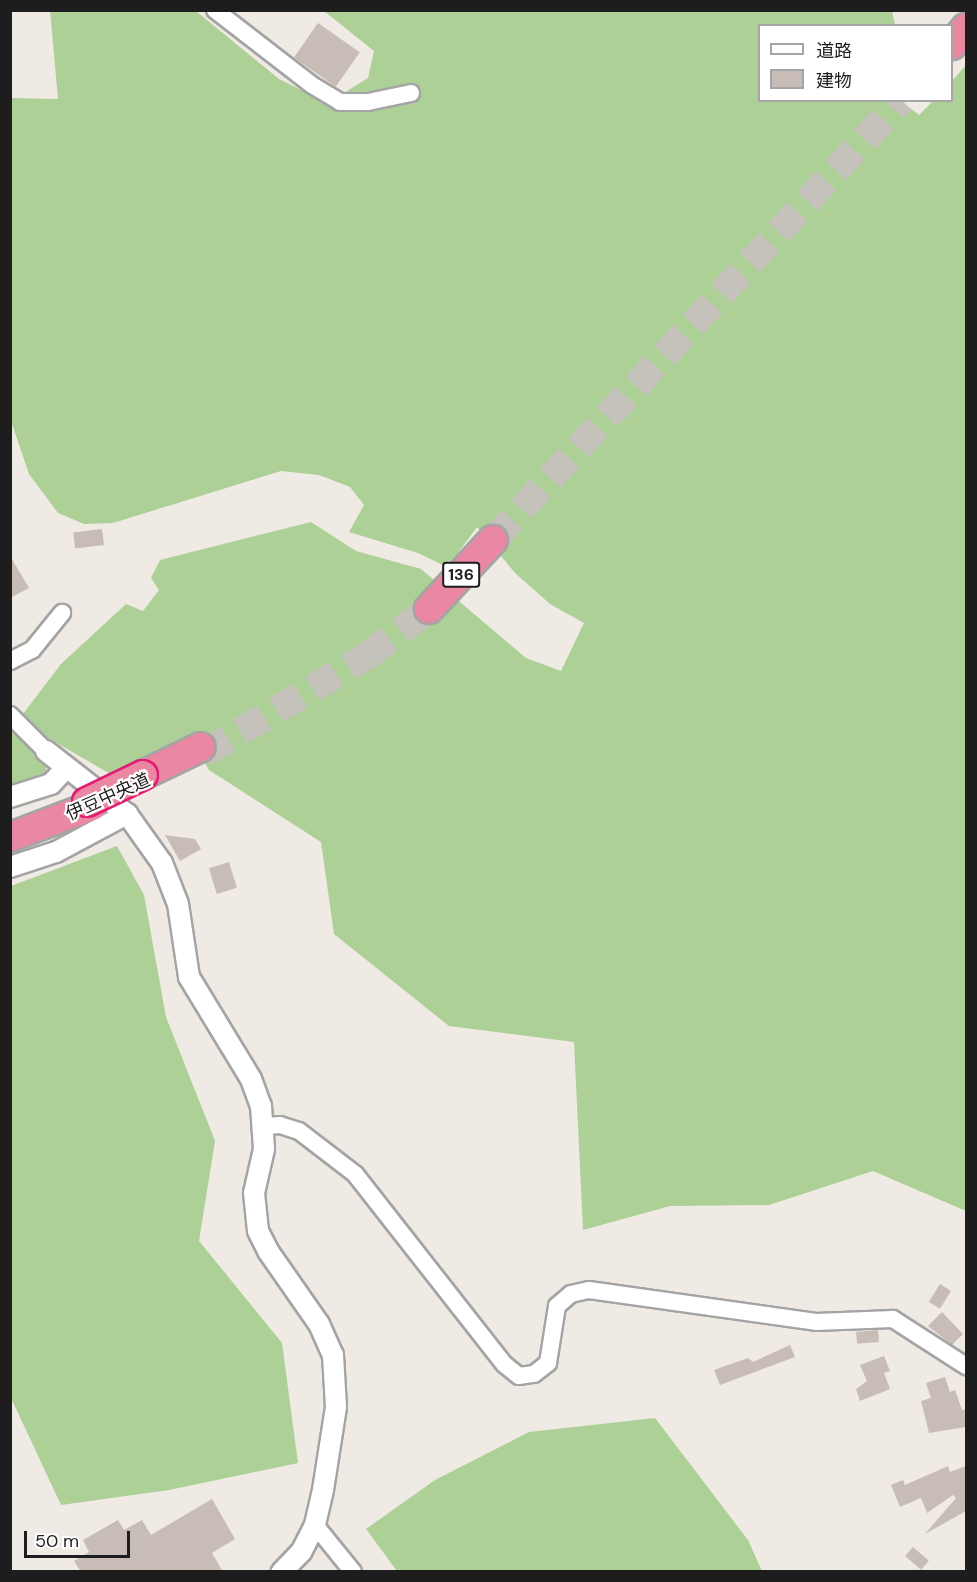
<!DOCTYPE html>
<meta charset="utf-8">
<style>
body{margin:0}
#map{position:relative;width:977px;height:1582px;overflow:hidden;background:#efeae3;font-family:"DM Sans","Noto Sans JP",sans-serif}
div>[style]{position:absolute}
.forest>*{inset:0;background:#acd096}
.building>*{inset:0;background:#c7bcb6;transform-origin:0 0}
.motorway-tunnel>*{height:28px;margin-top:-14px;transform-origin:0;background:repeating-linear-gradient(90deg,#c5c1bb 0 28px,transparent 0 42px)}
.roads{filter:drop-shadow(2px 0 #a4a4a4) drop-shadow(-2px 0 #a4a4a4) drop-shadow(0 2px #a4a4a4) drop-shadow(0 -2px #a4a4a4)}
.minor>*{height:16px;margin:-8px;padding:0 8px;transform-origin:8px;border-radius:8px;background:#fff}
.tertiary>*{height:20px;margin:-10px;padding:0 10px;transform-origin:10px;border-radius:10px;background:#fff}
.motorway>*{height:28px;margin:-14px;padding:0 14px;transform-origin:14px;border-radius:14px;background:#ea87a2}
.bridges{filter:drop-shadow(2px 0 #e01d71) drop-shadow(-2px 0 #e01d71) drop-shadow(0 2px #e01d71) drop-shadow(0 -2px #e01d71)}
.motorway-bridge>*{height:28px;margin:-14px;padding:0 14px;transform-origin:14px;border-radius:14px;background:#ea87a2}
span{translate:-50% -50%;white-space:nowrap;text-align:center;line-height:1.15;-webkit-text-stroke:4.5px #fff;paint-order:stroke}
.shield-label span{padding:2px 4px;background:#fff;border:2px solid;border-radius:4px;-webkit-text-stroke-width:0}
.shield-label{font-size:16px;color:#1d1d1d;font-weight:700}
.street-label{font-size:18px;color:#1d1d1d}
.frame{position:absolute;inset:0;border:12px solid #1d1d1d;pointer-events:none}
.legend{position:absolute;left:758px;top:24px;width:195px;height:78px;box-sizing:border-box;background:#fff;border:2px solid #a5a5a5;margin:0;padding:8px 10px;list-style:none;font-size:18px;color:#1d1d1d}
.legend li{display:flex;align-items:center;gap:12px;height:30px}
.legend b{width:30px;border:2px solid #a5a5a5}
.scale{position:absolute;left:24px;top:1531px;width:106px;height:27px;box-sizing:border-box;border:3px solid #1d1d1d;border-top:0;padding-left:8px;font-size:18px;line-height:21px;white-space:nowrap;color:#1d1d1d;-webkit-text-stroke:4px #fff;paint-order:stroke}
</style>
<div id="map">
<div class="forest">
<i style="clip-path:polygon(50px 10px,196px 11px,279px 79px,328px 103px,368px 78px,374px 51px,324px 11px,892px 11px,895px 25px,760px 26px,760px 100px,901px 101px,919px 115px,933px 101px,952px 100px,952px 81px,966px 65px,966px 1211px,873px 1171px,769px 1205px,670px 1206px,583px 1230px,574px 1042px,449px 1026px,334px 934px,321px 842px,209px 770px,192px 742px,112px 775px,38px 732px,23px 714px,61px 664px,126px 604px,143px 611px,159px 590px,151px 578px,160px 560px,311px 522px,356px 551px,421px 569px,526px 658px,561px 671px,584px 623px,550px 604px,515px 573px,477px 527px,454px 558px,443px 565px,418px 553px,349px 532px,364px 505px,350px 487px,319px 475px,281px 471px,113px 523px,84px 524px,58px 513px,29px 474px,11px 421px,10px 98px,58px 99px)"></i>
<i style="clip-path:polygon(10px 727px,46px 764px,46px 774px,10px 788px)"></i>
<i style="clip-path:polygon(117px 846px,144px 895px,166px 1017px,215px 1141px,199px 1241px,282px 1343px,298px 1463px,169px 1490px,61px 1505px,11px 1398px,11px 886px)"></i>
<i style="clip-path:polygon(655px 1418px,748px 1540px,762px 1571px,397px 1571px,366px 1529px,435px 1480px,529px 1432px)"></i>
</div>
<div class="building">
<i style="left:318px;top:23px;width:51px;height:42px;rotate:35deg"></i>
<i style="left:102px;top:529px;width:16px;height:29px;rotate:83deg"></i>
<i style="clip-path:polygon(10px 556px,29px 588px,10px 598px)"></i>
<i style="clip-path:polygon(165px 835px,195px 839px,201px 849px,180px 861px)"></i>
<i style="left:229px;top:862px;width:27px;height:21px;rotate:73deg"></i>
<i style="left:940px;top:1284px;width:13px;height:21px;rotate:32deg"></i>
<i style="clip-path:polygon(942px 1312px,963px 1334px,952px 1345px,928px 1326px)"></i>
<i style="left:878px;top:1330px;width:12px;height:22px;rotate:85deg"></i>
<i style="clip-path:polygon(790px 1345px,795px 1357px,720px 1385px,714px 1370px,748px 1358px,753px 1362px)"></i>
<i style="clip-path:polygon(884px 1356px,890px 1371px,884px 1373px,890px 1389px,860px 1401px,856px 1389px,867px 1381px,860px 1365px)"></i>
<i style="clip-path:polygon(945px 1377px,950px 1392px,955px 1390px,962px 1410px,966px 1409px,966px 1427px,929px 1433px,921px 1401px,931px 1398px,926px 1383px)"></i>
<i style="clip-path:polygon(948px 1466px,950px 1472px,966px 1466px,966px 1511px,925px 1534px,956px 1498px,953px 1495px,927px 1513px,921px 1498px,900px 1507px,891px 1485px,903px 1480px,905px 1485px)"></i>
<i style="clip-path:polygon(212px 1499px,235px 1539px,212px 1553px,223px 1572px,81px 1572px,74px 1561px,89px 1552px,83px 1540px,118px 1520px,124px 1530px,142px 1520px,151px 1535px)"></i>
<i style="left:913px;top:1547px;width:21px;height:12px;rotate:41deg"></i>
</div>
<div class="motorway-tunnel">
<i style="left:493px;top:540px;width:600px;rotate:-47.16deg"></i>
<i style="left:204px;top:753px;width:190px;rotate:-30.8deg"></i>
<i style="left:367px;top:656px;width:78px;rotate:-37.2deg"></i>
</div>
<div class="roads">
<div class="minor">
<i style="left:215px;top:10px;width:123px;rotate:37.7deg"></i>
<i style="left:312px;top:85px;width:33px;rotate:31deg"></i>
<i style="left:340px;top:102px;width:28px"></i>
<i style="left:368px;top:102px;width:44px;rotate:-11.8deg"></i>
<i style="left:10px;top:661px;width:25px;rotate:-27deg"></i>
<i style="left:32px;top:650px;width:48px;rotate:-51deg"></i>
<i style="left:10px;top:715px;width:51px;rotate:45deg"></i>
<i style="left:265px;top:1126px;width:15px;rotate:-4deg"></i>
<i style="left:280px;top:1125px;width:20px;rotate:18deg"></i>
<i style="left:299px;top:1131px;width:71px;rotate:37.5deg"></i>
<i style="left:355px;top:1174px;width:241px;rotate:51.9deg"></i>
<i style="left:504px;top:1364px;width:19px;rotate:39deg"></i>
<i style="left:519px;top:1376px;width:15px;rotate:-8deg"></i>
<i style="left:534px;top:1374px;width:18px;rotate:-38deg"></i>
<i style="left:548px;top:1363px;width:58px;rotate:-81deg"></i>
<i style="left:557px;top:1306px;width:18px;rotate:-41deg"></i>
<i style="left:571px;top:1294px;width:18px;rotate:-13deg"></i>
<i style="left:589px;top:1290px;width:229px;rotate:8deg"></i>
<i style="left:816px;top:1322px;width:77px;rotate:-2.2deg"></i>
<i style="left:893px;top:1319px;width:87px;rotate:32.8deg"></i>
<i style="left:315px;top:1525px;width:60px;rotate:51deg"></i>
</div>
<div class="tertiary">
<i style="left:46px;top:751px;width:103px;rotate:37.9deg"></i>
<i style="left:127px;top:814px;width:60px;rotate:54.5deg"></i>
<i style="left:162px;top:863px;width:44px;rotate:68.7deg"></i>
<i style="left:178px;top:904px;width:74px;rotate:81.4deg"></i>
<i style="left:189px;top:977px;width:119px;rotate:58.7deg"></i>
<i style="left:251px;top:1079px;width:29px;rotate:70deg"></i>
<i style="left:261px;top:1106px;width:43px;rotate:86deg"></i>
<i style="left:264px;top:1149px;width:45px;rotate:102.8deg"></i>
<i style="left:254px;top:1193px;width:38px;rotate:84deg"></i>
<i style="left:258px;top:1231px;width:22px;rotate:63deg"></i>
<i style="left:268px;top:1251px;width:89px;rotate:55.1deg"></i>
<i style="left:319px;top:1324px;width:34px;rotate:66deg"></i>
<i style="left:333px;top:1355px;width:52px;rotate:86.7deg"></i>
<i style="left:336px;top:1407px;width:84px;rotate:98.9deg"></i>
<i style="left:323px;top:1490px;width:36px;rotate:103deg"></i>
<i style="left:315px;top:1525px;width:30px;rotate:117deg"></i>
<i style="left:301px;top:1552px;width:28px;rotate:134deg"></i>
<i style="left:10px;top:797px;width:43px;rotate:-17.6deg"></i>
<i style="left:51px;top:784px;width:22px;rotate:-47deg"></i>
<i style="left:10px;top:867px;width:48px;rotate:-18.1deg"></i>
<i style="left:56px;top:852px;width:81px;rotate:-28.2deg"></i>
</div>
<div class="motorway">
<i style="left:952px;top:45px;width:22px;rotate:-51deg"></i>
<i style="left:429px;top:609px;width:94px;rotate:-47.2deg"></i>
<i style="left:143px;top:775px;width:64px;rotate:-25.8deg"></i>
<i style="left:10px;top:837px;width:88px;rotate:-20.7deg"></i>
</div>
</div>
<div class="bridges">
<div class="motorway-bridge">
<i style="left:87px;top:802px;width:62px;rotate:-25.7deg"></i>
</div>
</div>
<div class="shield-label">
<span style="left:461px;top:575px">136</span>
</div>
<div class="street-label">
<span style="left:108px;top:797px;rotate:-24deg">伊豆中央道</span>
</div>
<div class="frame"></div>
<ul class="legend">
<li><b style="height:8px;background:#fff"></b>道路</li>
<li><b style="height:16px;background:#c7bcb6"></b>建物</li>
</ul>
<div class="scale">50 m</div>
</div>
